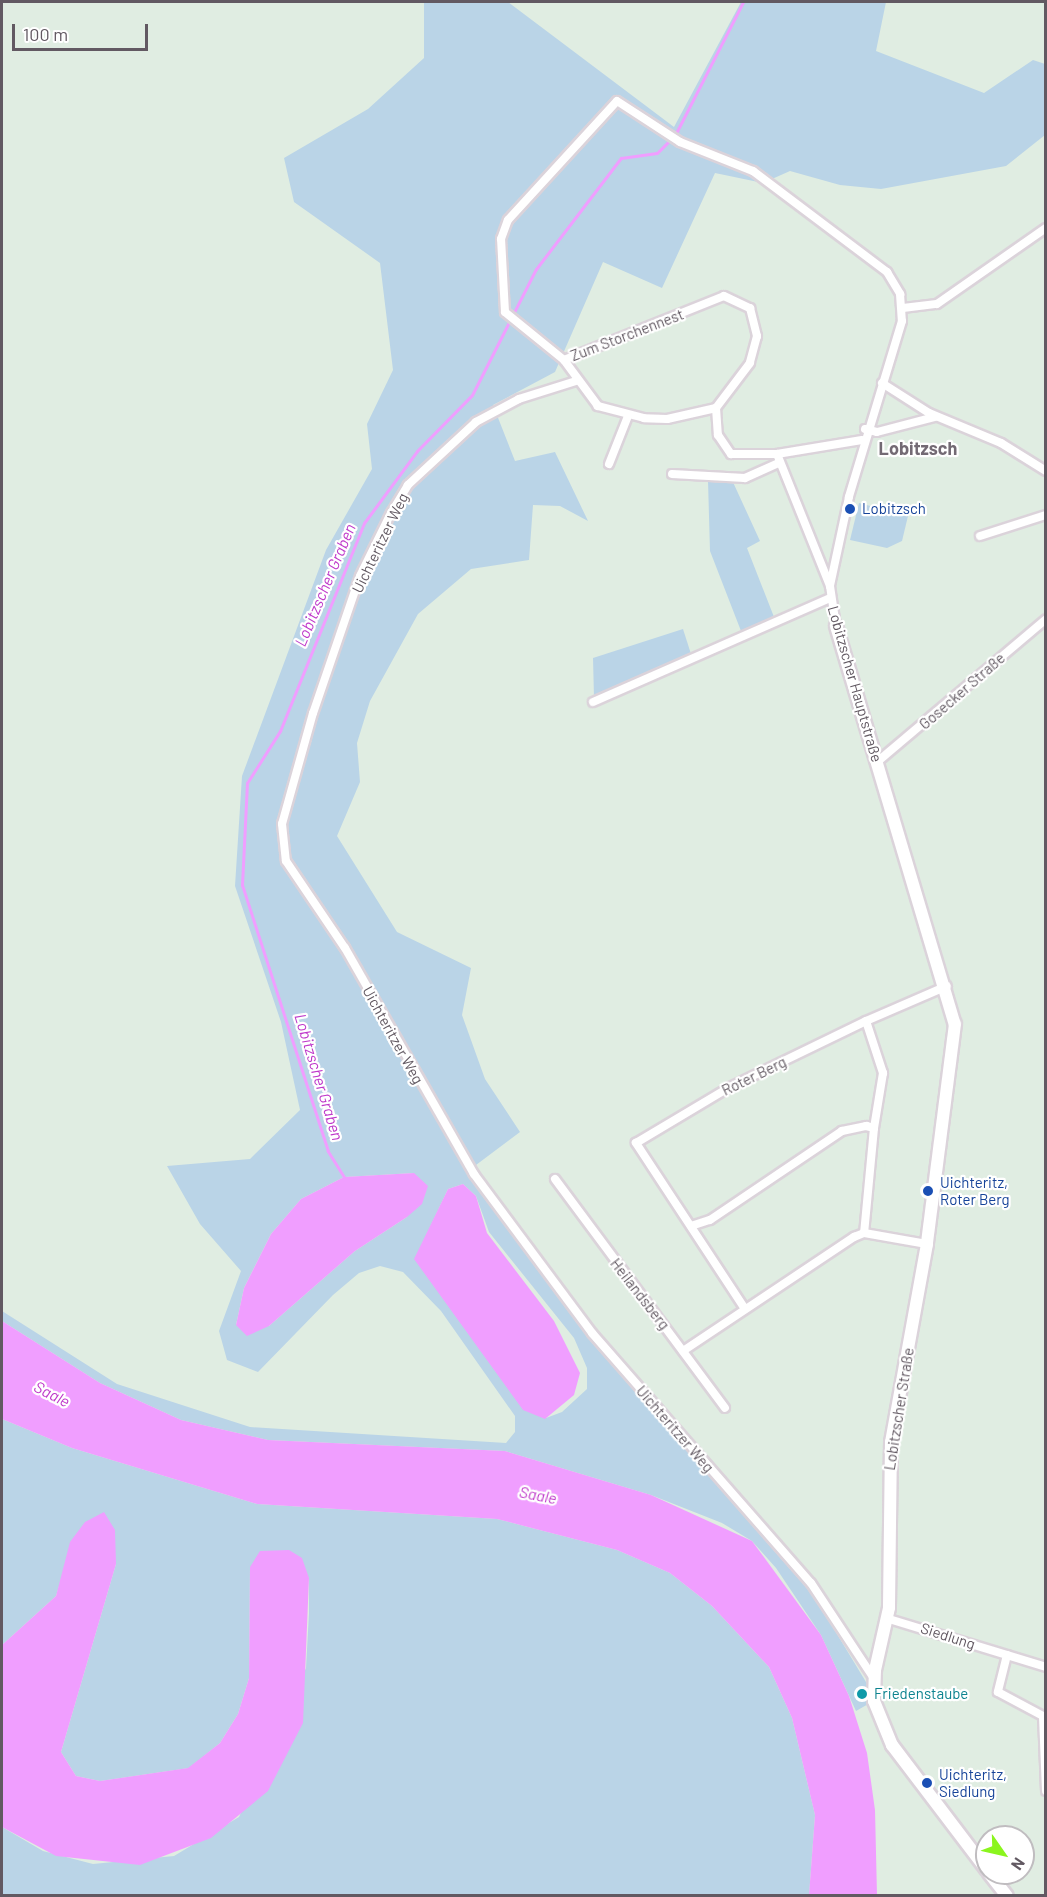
<!DOCTYPE html>
<meta charset="utf-8">
<style>
body{margin:0}
#map{position:relative;width:1047px;height:1897px;overflow:hidden;background:#e0ede2;font-family:Barlow,sans-serif}
div>[style]{position:absolute}
.green>*{inset:0;background:#bad4e7}
.water>*{inset:0;background:#f09eff}
.stream>*{height:3px;margin:-1.5px;padding:0 1.5px;transform-origin:1.5px;border-radius:1.5px;background:#f09eff}
.roads{filter:drop-shadow(2px 0 #dbd3da) drop-shadow(-2px 0 #dbd3da) drop-shadow(0 2px #dbd3da) drop-shadow(0 -2px #dbd3da)}
.street>*{height:8px;margin:-4px;padding:0 4px;transform-origin:4px;border-radius:4px;background:#fff}
.secondary>*{height:12px;margin:-6px;padding:0 6px;transform-origin:6px;border-radius:6px;background:#fff}
.dots>*{width:16px;height:16px;translate:-50% -50%;box-sizing:border-box;border:3px solid #fff;border-radius:50%}
span{translate:-50% -50%;white-space:nowrap;text-align:center;line-height:1.15;-webkit-text-stroke:4.5px #fff;paint-order:stroke}
.street-label{font-size:15px;color:#625962}
.transit-label{font-size:15px;color:#164399}
.left{translate:0 -50%;text-align:left}
.culture-label{font-size:15px;color:#0d838f}
.water-label{font-size:16px;color:#bf39ca;font-style:italic}
.quarter-label{font-size:18px;color:#736a74;font-weight:700}
.frame{position:absolute;inset:0;border:3px solid #625962;pointer-events:none}
.north{position:absolute;left:975px;top:1825px;width:60px;height:60px;box-sizing:border-box;background:#fff;border:2px solid #c0bdc0;border-radius:50%;rotate:124deg;font-size:16px;font-weight:700;line-height:24px;text-align:center;color:#625962}
.north::after{content:'';display:block;margin:auto;width:21px;height:27px;background:#8bf51e;clip-path:polygon(50% 0,100% 100%,50% 72%,0 100%)}
.scale{position:absolute;left:12px;top:24px;width:136px;height:27px;box-sizing:border-box;border:3px solid #625962;border-top:0;padding-left:8px;font-size:18px;line-height:21px;white-space:nowrap;color:#625962;-webkit-text-stroke:4px #fff;paint-order:stroke}
</style>
<div id="map">
<div class="green">
<i style="clip-path:polygon(evenodd,424px 2px,508px 2px,674px 127px,741px 2px,886px 2px,876px 51px,984px 93px,1033px 60px,1045px 64px,1045px 135px,1006px 166px,881px 189px,840px 185px,790px 171px,763px 183px,715px 173px,662px 288px,603px 262px,555px 372px,493px 405px,515px 461px,555px 452px,588px 521px,560px 506px,533px 505px,529px 560px,471px 569px,418px 614px,370px 701px,357px 743px,360px 782px,337px 836px,397px 932px,471px 968px,462px 1015px,485px 1079px,520px 1132px,468px 1171px,588px 1336px,808px 1586px,869px 1687px,870px 1703px,856px 1711px,821px 1635px,776px 1568px,752px 1541px,722px 1523px,651px 1495px,505px 1451px,268px 1440px,181px 1420px,100px 1383px,2px 1321px,2px 1311px,117px 1384px,250px 1427px,506px 1443px,515px 1432px,515px 1416px,441px 1311px,403px 1272px,380px 1266px,359px 1273px,333px 1295px,258px 1372px,227px 1360px,219px 1331px,241px 1271px,200px 1224px,167px 1166px,250px 1159px,300px 1110px,281px 1022px,235px 886px,242px 776px,326px 550px,372px 469px,367px 424px,393px 370px,380px 263px,294px 202px,284px 158px,368px 109px,424px 58px,424px 2px,414px 1173px,407px 1217px,355px 1251px,269px 1326px,236px 1325px,244px 1288px,271px 1234px,301px 1199px,344px 1177px,414px 1173px,424px 2px,463px 1184px,476px 1196px,489px 1232px,574px 1338px,587px 1368px,587px 1389px,562px 1412px,546px 1418px,523px 1409px,415px 1259px,448px 1189px,463px 1184px)"></i>
<i style="clip-path:polygon(732px 480px,760px 541px,747px 548px,774px 617px,741px 631px,710px 551px,708px 481px)"></i>
<i style="clip-path:polygon(859px 503px,908px 516px,902px 541px,887px 548px,850px 540px)"></i>
<i style="clip-path:polygon(683px 629px,691px 654px,594px 698px,593px 658px)"></i>
<i style="clip-path:polygon(2px 1419px,72px 1448px,257px 1504px,497px 1519px,617px 1550px,670px 1573px,712px 1606px,769px 1667px,792px 1718px,815px 1815px,809px 1896px,2px 1895px,2px 1827px,43px 1851px,93px 1864px,174px 1856px,239px 1817px,306px 1668px,309px 1613px,309px 1578px,250px 1567px,249px 1678px,238px 1714px,220px 1743px,189px 1768px,100px 1781px,76px 1776px,61px 1752px,116px 1564px,62px 1576px,56px 1596px,2px 1645px)"></i>
</div>
<div class="water">
<i style="clip-path:polygon(414px 1173px,428px 1186px,422px 1204px,407px 1217px,355px 1251px,269px 1326px,247px 1336px,236px 1325px,244px 1288px,271px 1234px,301px 1199px,344px 1177px)"></i>
<i style="clip-path:polygon(463px 1184px,476px 1196px,487px 1233px,554px 1321px,580px 1373px,574px 1395px,545px 1419px,523px 1410px,414px 1259px,448px 1189px)"></i>
<i style="clip-path:polygon(2px 1321px,100px 1383px,181px 1420px,268px 1440px,505px 1451px,651px 1495px,752px 1541px,821px 1635px,849px 1696px,867px 1753px,875px 1810px,877px 1895px,809px 1895px,815px 1815px,792px 1718px,769px 1667px,712px 1606px,670px 1573px,617px 1550px,497px 1519px,257px 1504px,72px 1448px,2px 1419px)"></i>
<i style="clip-path:polygon(104px 1512px,115px 1530px,116px 1564px,61px 1752px,76px 1776px,100px 1781px,188px 1768px,220px 1743px,238px 1714px,249px 1678px,250px 1567px,260px 1551px,289px 1550px,302px 1558px,309px 1578px,303px 1723px,268px 1791px,211px 1838px,140px 1865px,56px 1856px,2px 1827px,2px 1645px,56px 1596px,70px 1542px,85px 1522px)"></i>
</div>
<div class="stream">
<i style="left:344px;top:1177px;width:31px;rotate:-122deg"></i>
<i style="left:328px;top:1151px;width:280px;rotate:-107.9deg"></i>
<i style="left:242px;top:885px;width:102px;rotate:-87.2deg"></i>
<i style="left:247px;top:783px;width:62px;rotate:-57.6deg"></i>
<i style="left:280px;top:731px;width:224px;rotate:-68deg"></i>
<i style="left:364px;top:523px;width:89px;rotate:-53.6deg"></i>
<i style="left:417px;top:451px;width:78px;rotate:-45.5deg"></i>
<i style="left:472px;top:395px;width:141px;rotate:-63.1deg"></i>
<i style="left:536px;top:269px;width:140px;rotate:-52.6deg"></i>
<i style="left:621px;top:158px;width:36px;rotate:-8deg"></i>
<i style="left:657px;top:153px;width:25px;rotate:-45deg"></i>
<i style="left:675px;top:135px;width:149px;rotate:-62.9deg"></i>
</div>
<div class="roads">
<div class="street">
<i style="left:903px;top:308px;width:34px;rotate:-7deg"></i>
<i style="left:937px;top:304px;width:133px;rotate:-34.9deg"></i>
<i style="left:564px;top:360px;width:172px;rotate:-21.8deg"></i>
<i style="left:724px;top:296px;width:29px;rotate:25deg"></i>
<i style="left:750px;top:308px;width:29px;rotate:76deg"></i>
<i style="left:757px;top:336px;width:28px;rotate:105deg"></i>
<i style="left:750px;top:363px;width:56px;rotate:127.1deg"></i>
<i style="left:716px;top:408px;width:50px;rotate:167.3deg"></i>
<i style="left:667px;top:419px;width:23px;rotate:-178deg"></i>
<i style="left:644px;top:418px;width:48px;rotate:-165.4deg"></i>
<i style="left:598px;top:406px;width:57px;rotate:-126.5deg"></i>
<i style="left:564px;top:360px;width:76px;rotate:-140.9deg"></i>
<i style="left:505px;top:312px;width:73px;rotate:-93.1deg"></i>
<i style="left:501px;top:239px;width:20px;rotate:-70deg"></i>
<i style="left:508px;top:220px;width:161px;rotate:-47.5deg"></i>
<i style="left:617px;top:101px;width:75px;rotate:33.1deg"></i>
<i style="left:680px;top:142px;width:79px;rotate:21.7deg"></i>
<i style="left:753px;top:171px;width:168px;rotate:37deg"></i>
<i style="left:887px;top:272px;width:26px;rotate:59deg"></i>
<i style="left:900px;top:294px;width:27px;rotate:86deg"></i>
<i style="left:902px;top:321px;width:184px;rotate:106.8deg"></i>
<i style="left:849px;top:497px;width:91px;rotate:102.1deg"></i>
<i style="left:830px;top:586px;width:40px;rotate:81.5deg"></i>
<i style="left:576px;top:381px;width:60px;rotate:162.5deg"></i>
<i style="left:519px;top:399px;width:49px;rotate:151.9deg"></i>
<i style="left:476px;top:422px;width:93px;rotate:137.2deg"></i>
<i style="left:408px;top:485px;width:33px;rotate:121deg"></i>
<i style="left:391px;top:513px;width:70px;rotate:116.2deg"></i>
<i style="left:360px;top:576px;width:145px;rotate:108.9deg"></i>
<i style="left:313px;top:713px;width:115px;rotate:105.6deg"></i>
<i style="left:282px;top:824px;width:37px;rotate:84deg"></i>
<i style="left:286px;top:861px;width:105px;rotate:55.9deg"></i>
<i style="left:345px;top:948px;width:260px;rotate:60.3deg"></i>
<i style="left:474px;top:1174px;width:198px;rotate:53.4deg"></i>
<i style="left:592px;top:1333px;width:332px;rotate:48.8deg"></i>
<i style="left:811px;top:1583px;width:113px;rotate:56.6deg"></i>
<i style="left:882px;top:383px;width:56px;rotate:32.6deg"></i>
<i style="left:929px;top:413px;width:78px;rotate:22.6deg"></i>
<i style="left:1001px;top:443px;width:53px;rotate:31.9deg"></i>
<i style="left:716px;top:408px;width:27px;rotate:86deg"></i>
<i style="left:718px;top:435px;width:23px;rotate:56deg"></i>
<i style="left:731px;top:454px;width:46px"></i>
<i style="left:777px;top:454px;width:86px;rotate:-9.4deg"></i>
<i style="left:865px;top:429px;width:12px;rotate:14deg"></i>
<i style="left:877px;top:432px;width:60px;rotate:-14.5deg"></i>
<i style="left:777px;top:454px;width:142px;rotate:68.1deg"></i>
<i style="left:609px;top:464px;width:52px;rotate:-68.4deg"></i>
<i style="left:672px;top:474px;width:73px;rotate:3.1deg"></i>
<i style="left:745px;top:478px;width:37px;rotate:-24deg"></i>
<i style="left:980px;top:536px;width:69px;rotate:-17.7deg"></i>
<i style="left:593px;top:702px;width:259px;rotate:-23.7deg"></i>
<i style="left:877px;top:762px;width:221px;rotate:-40.2deg"></i>
<i style="left:866px;top:1021px;width:88px;rotate:-23.4deg"></i>
<i style="left:555px;top:1179px;width:285px;rotate:53.4deg"></i>
<i style="left:691px;top:1226px;width:20px;rotate:-18deg"></i>
<i style="left:710px;top:1220px;width:159px;rotate:-34deg"></i>
<i style="left:842px;top:1131px;width:25px;rotate:-12deg"></i>
<i style="left:866px;top:1126px;width:8px;rotate:14deg"></i>
<i style="left:874px;top:1128px;width:105px;rotate:95.4deg"></i>
<i style="left:745px;top:1309px;width:199px;rotate:-123.3deg"></i>
<i style="left:636px;top:1143px;width:109px;rotate:-30.8deg"></i>
<i style="left:730px;top:1087px;width:151px;rotate:-25.9deg"></i>
<i style="left:866px;top:1021px;width:55px;rotate:71.9deg"></i>
<i style="left:883px;top:1073px;width:56px;rotate:99.3deg"></i>
<i style="left:683px;top:1351px;width:206px;rotate:-33.7deg"></i>
<i style="left:854px;top:1237px;width:11px;rotate:-22deg"></i>
<i style="left:864px;top:1233px;width:64px;rotate:9.9deg"></i>
<i style="left:889px;top:1619px;width:164px;rotate:17deg"></i>
<i style="left:1007px;top:1655px;width:38px;rotate:104deg"></i>
<i style="left:998px;top:1692px;width:51px;rotate:28.1deg"></i>
<i style="left:1043px;top:1716px;width:75px;rotate:87.7deg"></i>
</div>
<div class="secondary">
<i style="left:836px;top:626px;width:415px;rotate:73.4deg"></i>
<i style="left:955px;top:1024px;width:222px;rotate:97.3deg"></i>
<i style="left:927px;top:1244px;width:201px;rotate:100.3deg"></i>
<i style="left:891px;top:1442px;width:166px;rotate:90.7deg"></i>
<i style="left:889px;top:1608px;width:64px;rotate:102.7deg"></i>
<i style="left:875px;top:1670px;width:31px;rotate:92deg"></i>
<i style="left:874px;top:1701px;width:48px;rotate:67.8deg"></i>
<i style="left:892px;top:1745px;width:157px;rotate:52.8deg"></i>
<i style="left:989px;top:1873px;width:29px;rotate:52deg"></i>
</div>
</div>
<div class="dots">
<i style="left:850px;top:509px;background:#1a4fb4"></i>
<i style="left:928px;top:1191px;background:#1a4fb4"></i>
<i style="left:862px;top:1694px;background:#0f9aa8"></i>
<i style="left:927px;top:1783px;background:#1a4fb4"></i>
</div>
<div class="street-label">
<span style="left:627px;top:335px;rotate:-21deg">Zum Storchennest</span>
<span style="left:380px;top:543px;rotate:-64deg">Uichteritzer Weg</span>
<span style="left:855px;top:684px;rotate:74deg">Lobitzscher Hauptstraße</span>
<span style="left:962px;top:691px;rotate:-41deg">Gosecker Straße</span>
<span style="left:393px;top:1035px;rotate:61deg">Uichteritzer Weg</span>
<span style="left:754px;top:1076px;rotate:-26deg">Roter Berg</span>
<span style="left:640px;top:1294px;rotate:52deg">Heilandsberg</span>
<span style="left:899px;top:1409px;rotate:-81deg">Lobitzscher Straße</span>
<span style="left:675px;top:1429px;rotate:49deg">Uichteritzer Weg</span>
<span style="left:948px;top:1636px;rotate:18deg">Siedlung</span>
</div>
<div class="transit-label">
<span class="left" style="left:862px;top:509px">Lobitzsch</span>
<span class="left" style="left:940px;top:1191px">Uichteritz,<br>Roter Berg</span>
<span class="left" style="left:939px;top:1783px">Uichteritz,<br>Siedlung</span>
</div>
<div class="culture-label">
<span class="left" style="left:874px;top:1694px">Friedenstaube</span>
</div>
<div class="water-label">
<span style="left:325px;top:585px;rotate:-67deg">Lobitzscher Graben</span>
<span style="left:319px;top:1077px;rotate:73deg">Lobitzscher Graben</span>
<span style="left:52px;top:1394px;rotate:27deg">Saale</span>
<span style="left:538px;top:1495px;rotate:11deg">Saale</span>
</div>
<div class="quarter-label">
<span style="left:918px;top:448px">Lobitzsch</span>
</div>
<div class="frame"></div>
<div class="north">N</div>
<div class="scale">100 m</div>
</div>
